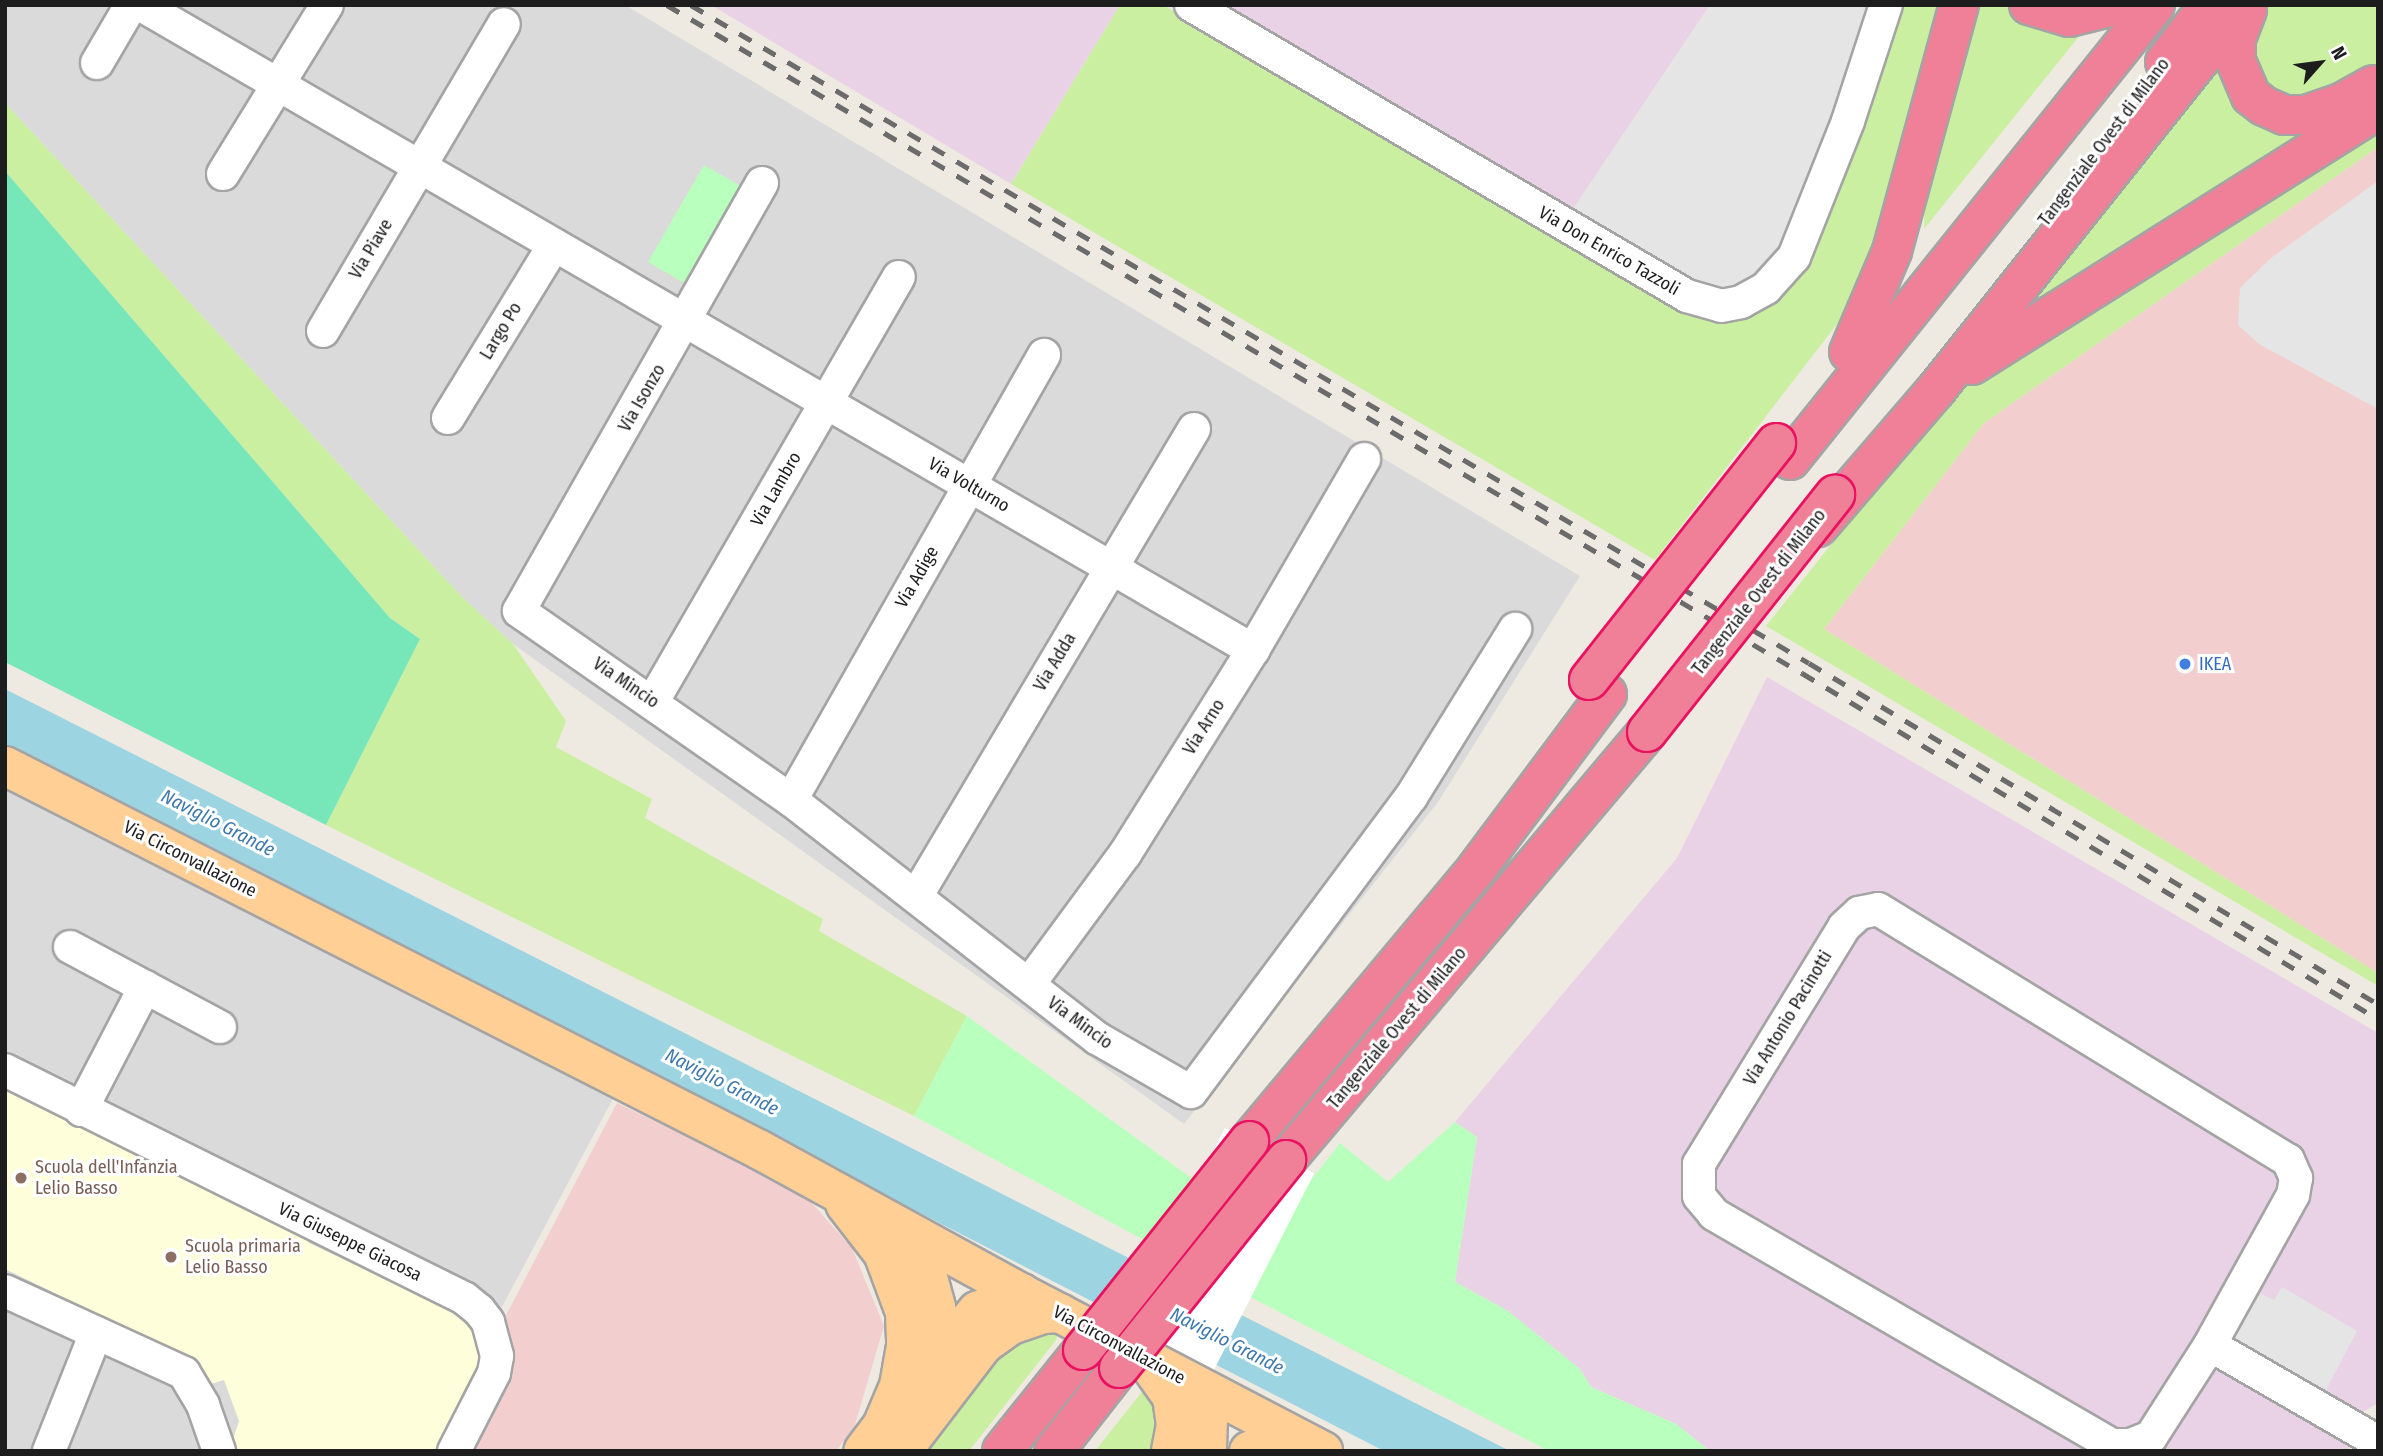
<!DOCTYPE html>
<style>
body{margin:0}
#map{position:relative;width:2383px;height:1456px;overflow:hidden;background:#efeae1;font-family:"Fira Sans Condensed",sans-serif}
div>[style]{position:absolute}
.residential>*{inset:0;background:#dbdada}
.commercial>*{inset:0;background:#f2cfce}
.industrial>*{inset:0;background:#e9d2e5}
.education>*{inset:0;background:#fffeda}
.grass>*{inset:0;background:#caefa1}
.park>*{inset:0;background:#b9ffbd;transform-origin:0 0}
.pitch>*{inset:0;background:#77e7b9}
.parking>*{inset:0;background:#e5e5e5}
.water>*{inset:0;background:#9dd4e2}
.pier>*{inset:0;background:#fff;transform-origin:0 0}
.roads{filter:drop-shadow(2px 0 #a4a4a4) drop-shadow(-2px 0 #a4a4a4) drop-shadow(0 2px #a4a4a4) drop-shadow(0 -2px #a4a4a4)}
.minor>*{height:32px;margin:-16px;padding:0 16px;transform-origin:16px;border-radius:16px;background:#fff}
.major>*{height:38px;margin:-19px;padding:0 19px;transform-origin:19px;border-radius:19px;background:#ffcf96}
.highway>*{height:38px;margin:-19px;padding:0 19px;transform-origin:19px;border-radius:19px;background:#ef8098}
.rail>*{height:5px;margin-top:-2.5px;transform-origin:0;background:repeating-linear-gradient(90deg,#6b6b6b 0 14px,transparent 0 28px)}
.bridges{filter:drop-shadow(2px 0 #e91261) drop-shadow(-2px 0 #e91261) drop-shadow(0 2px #e91261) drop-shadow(0 -2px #e91261)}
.highway-bridge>*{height:38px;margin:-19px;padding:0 19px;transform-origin:19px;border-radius:19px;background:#ef8098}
.dots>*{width:19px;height:19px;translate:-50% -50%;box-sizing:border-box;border:4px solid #fff;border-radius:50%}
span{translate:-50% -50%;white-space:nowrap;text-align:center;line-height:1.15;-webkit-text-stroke:6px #fff;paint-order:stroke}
.street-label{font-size:18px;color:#1d1d1d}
.shop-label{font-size:18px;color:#366cbe}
.left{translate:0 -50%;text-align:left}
.education-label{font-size:18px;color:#785e54}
.water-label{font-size:19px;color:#3e79ad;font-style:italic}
.frame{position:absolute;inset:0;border:7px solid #1d1d1d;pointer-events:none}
.north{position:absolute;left:2285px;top:28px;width:70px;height:70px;-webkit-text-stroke:5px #fff;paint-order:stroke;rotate:62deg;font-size:19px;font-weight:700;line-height:28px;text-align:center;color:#1d1d1d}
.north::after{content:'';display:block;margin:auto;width:24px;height:32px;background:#1d1d1d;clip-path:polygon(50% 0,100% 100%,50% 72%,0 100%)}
</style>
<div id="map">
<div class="residential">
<i style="clip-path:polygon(5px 5px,625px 5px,1580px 576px,1438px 802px,1184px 1124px,513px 644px,462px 597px,5px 103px)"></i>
<i style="clip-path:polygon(5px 786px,617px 1091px,495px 1320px,447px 1451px,5px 1451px)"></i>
</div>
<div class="commercial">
<i style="clip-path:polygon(2378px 147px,2378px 973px,1824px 629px,1984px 423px)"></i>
<i style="clip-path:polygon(617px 1103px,800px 1190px,852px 1248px,884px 1326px,854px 1428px,836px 1451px,461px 1451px,503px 1321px)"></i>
</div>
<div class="industrial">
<i style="clip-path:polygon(711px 5px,1120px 5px,1011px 184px)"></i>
<i style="clip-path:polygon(1215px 5px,1710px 5px,1571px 212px)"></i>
<i style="clip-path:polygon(1767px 677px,2378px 1033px,2378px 1403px,2363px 1412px,2327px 1393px,2313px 1420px,2346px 1442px,2350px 1451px,1710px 1451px,1676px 1424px,1591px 1387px,1580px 1369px,1508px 1311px,1455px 1282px,1477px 1137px,1455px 1122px,1677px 858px)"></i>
</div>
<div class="education">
<i style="clip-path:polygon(5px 1084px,304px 1231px,309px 1243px,404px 1288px,409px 1279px,470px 1312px,491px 1351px,446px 1451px,229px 1451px,239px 1421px,224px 1380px,207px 1385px,198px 1362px,5px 1269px)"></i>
</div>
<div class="grass">
<i style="clip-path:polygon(1120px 5px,1163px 5px,1668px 302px,1723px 323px,1745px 313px,1797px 273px,1827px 218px,1895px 5px,1947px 5px,1861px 293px,1655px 560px,1011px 184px)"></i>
<i style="clip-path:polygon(1971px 5px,2025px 5px,2085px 29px,1924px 229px,1925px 192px)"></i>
<i style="clip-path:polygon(2260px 5px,2378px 5px,2378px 69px,2343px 92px,2294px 100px,2273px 91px,2254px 66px,2251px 38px)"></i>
<i style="clip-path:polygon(2222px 48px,2238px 87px,2334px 116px,2027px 310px,2024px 307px)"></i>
<i style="clip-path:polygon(5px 103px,462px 597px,513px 644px,566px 721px,556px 747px,652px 799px,645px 818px,823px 919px,819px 931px,967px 1016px,914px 1116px,326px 825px,420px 639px,390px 618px,5px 171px)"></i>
<i style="clip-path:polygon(2378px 128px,2378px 147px,1984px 423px,1824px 629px,2378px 973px,2378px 986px,1766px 626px,1925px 427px,1974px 378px)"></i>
<i style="clip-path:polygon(1042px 1330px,1057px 1335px,1056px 1340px,969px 1451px,918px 1451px,1001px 1350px)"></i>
<i style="clip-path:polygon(1149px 1383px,1161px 1397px,1162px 1451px,1095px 1451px)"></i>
</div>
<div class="park">
<i style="left:704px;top:165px;width:48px;height:112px;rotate:30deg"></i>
<i style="clip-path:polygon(967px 1016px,1269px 1234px,1340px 1143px,1388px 1182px,1455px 1122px,1477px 1137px,1455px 1282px,1508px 1311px,1580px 1369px,1591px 1387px,1676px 1424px,1710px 1451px,1549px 1451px,1227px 1285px,914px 1116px)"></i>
</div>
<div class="pitch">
<i style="clip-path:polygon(5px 171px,390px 618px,420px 639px,326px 825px,5px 662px)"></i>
</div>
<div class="parking">
<i style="clip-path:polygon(1710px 5px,1875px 5px,1810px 203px,1779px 255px,1747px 286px,1713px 293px,1571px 212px)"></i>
<i style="clip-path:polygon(2378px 181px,2378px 409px,2259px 344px,2238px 325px,2240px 288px,2271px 258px)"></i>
<i style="clip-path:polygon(2282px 1287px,2357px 1331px,2325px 1392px,2232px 1337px,2260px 1293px,2274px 1300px)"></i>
</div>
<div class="water">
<i style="clip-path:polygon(5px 689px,1510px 1451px,1384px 1451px,5px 744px)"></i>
</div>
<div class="pier">
<i style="left:1225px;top:1128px;width:100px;height:267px;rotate:27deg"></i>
</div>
<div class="roads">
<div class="minor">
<i style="left:141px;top:5px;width:1286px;rotate:30.12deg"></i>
<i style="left:1191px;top:5px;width:575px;rotate:30.4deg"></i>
<i style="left:1687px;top:296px;width:35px;rotate:16deg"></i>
<i style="left:1721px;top:306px;width:20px;rotate:-11deg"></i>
<i style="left:1741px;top:302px;width:29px;rotate:-29deg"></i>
<i style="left:1766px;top:288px;width:42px;rotate:-47.9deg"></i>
<i style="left:1794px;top:257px;width:146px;rotate:-68.3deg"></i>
<i style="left:1848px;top:121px;width:122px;rotate:-71.9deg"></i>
<i style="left:97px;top:63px;width:67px;rotate:-59.6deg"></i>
<i style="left:223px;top:174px;width:198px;rotate:-58.4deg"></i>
<i style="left:762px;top:183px;width:492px;rotate:119.6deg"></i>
<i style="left:519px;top:611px;width:331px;rotate:34.8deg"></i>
<i style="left:791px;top:800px;width:388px;rotate:37.9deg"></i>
<i style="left:1097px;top:1038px;width:108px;rotate:29.9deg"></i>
<i style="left:1191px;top:1092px;width:368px;rotate:-53.3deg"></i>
<i style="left:1411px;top:797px;width:198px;rotate:-58.2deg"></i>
<i style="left:323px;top:331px;width:356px;rotate:-59.5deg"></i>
<i style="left:448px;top:418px;width:203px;rotate:-58.5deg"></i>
<i style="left:653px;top:701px;width:490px;rotate:-59.9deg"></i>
<i style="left:791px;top:800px;width:512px;rotate:-60.38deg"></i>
<i style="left:917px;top:895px;width:542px;rotate:-59.27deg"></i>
<i style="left:1878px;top:909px;width:481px;rotate:31.5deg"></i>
<i style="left:2288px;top:1160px;width:20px;rotate:66deg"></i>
<i style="left:2296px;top:1178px;width:17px;rotate:100deg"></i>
<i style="left:2293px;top:1195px;width:171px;rotate:119deg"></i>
<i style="left:2210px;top:1345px;width:109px;rotate:122.7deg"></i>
<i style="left:2151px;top:1437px;width:22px;rotate:159deg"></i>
<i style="left:2130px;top:1445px;width:18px;rotate:180deg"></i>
<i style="left:2112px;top:1445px;width:460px;rotate:-149.9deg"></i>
<i style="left:1714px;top:1214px;width:23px;rotate:-130deg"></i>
<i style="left:1699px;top:1196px;width:32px;rotate:-90deg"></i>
<i style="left:1699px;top:1164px;width:278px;rotate:-58.5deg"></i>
<i style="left:1844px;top:927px;width:21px;rotate:-43deg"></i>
<i style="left:1859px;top:913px;width:19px;rotate:-12deg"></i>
<i style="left:70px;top:947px;width:170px;rotate:28.1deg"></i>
<i style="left:1029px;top:984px;width:162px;rotate:-53.6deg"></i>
<i style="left:1125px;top:854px;width:241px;rotate:-57.9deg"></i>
<i style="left:1253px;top:650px;width:221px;rotate:-59.8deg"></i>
<i style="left:5px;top:1070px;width:513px;rotate:26.42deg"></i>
<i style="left:464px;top:1298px;width:19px;rotate:39deg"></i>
<i style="left:479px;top:1310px;width:15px;rotate:53deg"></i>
<i style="left:488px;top:1322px;width:35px;rotate:75deg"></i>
<i style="left:497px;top:1356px;width:17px;rotate:100deg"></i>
<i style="left:494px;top:1373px;width:88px;rotate:117.1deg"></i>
<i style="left:81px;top:1110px;width:139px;rotate:-62.5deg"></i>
<i style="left:5px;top:1291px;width:197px;rotate:24.6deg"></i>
<i style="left:184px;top:1373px;width:37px;rotate:59deg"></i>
<i style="left:203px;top:1405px;width:49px;rotate:70.8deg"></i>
<i style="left:2210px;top:1345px;width:194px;rotate:30deg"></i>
<i style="left:49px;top:1451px;width:127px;rotate:-68.3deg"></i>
</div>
<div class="major">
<i style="left:5px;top:766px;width:847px;rotate:26.96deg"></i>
<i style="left:760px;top:1150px;width:298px;rotate:28.7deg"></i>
<i style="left:1021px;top:1293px;width:341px;rotate:27.6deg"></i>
<i style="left:845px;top:1204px;width:62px;rotate:52.2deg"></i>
<i style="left:883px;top:1253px;width:63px;rotate:69.6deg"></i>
<i style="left:905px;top:1312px;width:34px;rotate:88deg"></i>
<i style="left:906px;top:1346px;width:41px;rotate:99.9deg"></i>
<i style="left:899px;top:1386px;width:43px;rotate:113deg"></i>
<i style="left:882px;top:1426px;width:31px;rotate:127deg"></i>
<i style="left:917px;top:1237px;width:73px;rotate:74.8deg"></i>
<i style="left:936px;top:1307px;width:61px;rotate:80.5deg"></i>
<i style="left:1148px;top:1363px;width:42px;rotate:54.8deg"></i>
<i style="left:1172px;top:1397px;width:28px;rotate:82deg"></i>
<i style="left:1176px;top:1425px;width:26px;rotate:101deg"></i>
<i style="left:1194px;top:1386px;width:36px;rotate:67deg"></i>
<i style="left:1208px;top:1419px;width:32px;rotate:92deg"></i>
<i style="left:897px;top:1408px;width:126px;rotate:-50.5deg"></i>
<i style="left:977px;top:1311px;width:48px;rotate:-22.2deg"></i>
<i style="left:902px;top:1451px;width:133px;rotate:-52.6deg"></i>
<i style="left:983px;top:1345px;width:34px;rotate:-36deg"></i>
<i style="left:1011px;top:1325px;width:34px;rotate:-19deg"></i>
<i style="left:1043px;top:1314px;width:17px;rotate:-3deg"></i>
<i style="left:1249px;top:1451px;width:43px;rotate:-21.8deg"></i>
</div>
<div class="highway">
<i style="left:2029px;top:5px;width:42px;rotate:16.7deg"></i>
<i style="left:2069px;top:17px;width:50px;rotate:-13.8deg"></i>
<i style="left:2247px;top:10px;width:31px;rotate:111deg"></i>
<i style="left:2236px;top:39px;width:22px;rotate:90deg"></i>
<i style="left:2236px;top:61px;width:38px;rotate:67deg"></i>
<i style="left:2251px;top:96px;width:16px;rotate:38deg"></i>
<i style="left:2264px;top:106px;width:22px;rotate:24deg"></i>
<i style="left:2284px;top:115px;width:22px"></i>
<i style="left:2306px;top:115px;width:37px;rotate:-19deg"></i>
<i style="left:2341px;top:103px;width:37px;rotate:-29deg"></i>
<i style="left:2165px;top:62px;width:72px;rotate:-52.3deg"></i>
<i style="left:1849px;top:352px;width:110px;rotate:-66.9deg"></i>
<i style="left:1892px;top:251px;width:255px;rotate:-74.8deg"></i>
<i style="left:1972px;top:365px;width:480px;rotate:-32.2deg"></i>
<i style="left:1790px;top:460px;width:583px;rotate:-51.26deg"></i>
<i style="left:1818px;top:527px;width:181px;rotate:-49.3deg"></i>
<i style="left:1936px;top:390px;width:492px;rotate:-51.4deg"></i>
<i style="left:1249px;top:1141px;width:356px;rotate:-50.1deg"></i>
<i style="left:1477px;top:868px;width:217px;rotate:-53.2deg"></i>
<i style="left:1286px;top:1160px;width:560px;rotate:-49.85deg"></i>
<i style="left:1002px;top:1451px;width:129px;rotate:-51.3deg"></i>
<i style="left:1054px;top:1451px;width:105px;rotate:-51.9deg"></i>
</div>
</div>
<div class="rail">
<i style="left:667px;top:5px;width:1317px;rotate:30.48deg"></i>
<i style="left:1802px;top:673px;width:672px;rotate:30.99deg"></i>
<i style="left:691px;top:5px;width:1297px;rotate:30.48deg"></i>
<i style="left:1809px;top:663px;width:663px;rotate:30.93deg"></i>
</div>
<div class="bridges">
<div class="highway-bridge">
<i style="left:1589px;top:680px;width:302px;rotate:-51.7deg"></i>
<i style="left:1647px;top:732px;width:303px;rotate:-51.6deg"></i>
<i style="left:1083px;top:1350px;width:267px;rotate:-51.5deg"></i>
<i style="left:1119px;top:1368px;width:267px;rotate:-51.2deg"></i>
</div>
</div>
<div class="dots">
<i style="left:2185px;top:664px;background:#3f7fe0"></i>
<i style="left:21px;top:1178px;background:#8d6e63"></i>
<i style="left:171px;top:1257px;background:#8d6e63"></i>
</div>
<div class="street-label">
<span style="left:2104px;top:142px;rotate:-53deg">Tangenziale Ovest di Milano</span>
<span style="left:371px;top:249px;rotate:-59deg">Via Piave</span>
<span style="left:1609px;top:251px;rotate:30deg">Via Don Enrico Tazzoli</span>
<span style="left:501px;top:331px;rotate:-59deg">Largo Po</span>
<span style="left:642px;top:398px;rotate:-60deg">Via Isonzo</span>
<span style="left:969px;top:485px;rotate:30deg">Via Volturno</span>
<span style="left:776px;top:489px;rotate:-60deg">Via Lambro</span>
<span style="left:917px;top:577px;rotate:-60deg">Via Adige</span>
<span style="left:1759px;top:592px;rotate:-52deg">Tangenziale Ovest di Milano</span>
<span style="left:1055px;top:662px;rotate:-59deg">Via Adda</span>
<span style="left:626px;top:683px;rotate:34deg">Via Mincio</span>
<span style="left:1204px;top:727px;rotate:-58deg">Via Arno</span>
<span style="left:190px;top:859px;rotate:27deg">Via Circonvallazione</span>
<span style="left:1788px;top:1018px;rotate:-59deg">Via Antonio Pacinotti</span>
<span style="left:1080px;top:1023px;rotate:36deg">Via Mincio</span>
<span style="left:1397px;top:1028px;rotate:-50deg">Tangenziale Ovest di Milano</span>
<span style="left:350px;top:1242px;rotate:26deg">Via Giuseppe Giacosa</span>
<span style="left:1119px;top:1345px;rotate:28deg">Via Circonvallazione</span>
</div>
<div class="shop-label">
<span class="left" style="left:2199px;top:664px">IKEA</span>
</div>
<div class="education-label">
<span class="left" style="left:35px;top:1178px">Scuola dell'Infanzia<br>Lelio Basso</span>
<span class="left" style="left:185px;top:1257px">Scuola primaria<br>Lelio Basso</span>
</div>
<div class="water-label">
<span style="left:218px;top:823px;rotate:27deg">Naviglio Grande</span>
<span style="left:722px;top:1082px;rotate:27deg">Naviglio Grande</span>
<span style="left:1227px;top:1341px;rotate:27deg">Naviglio Grande</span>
</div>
<div class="frame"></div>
<div class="north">N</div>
</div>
